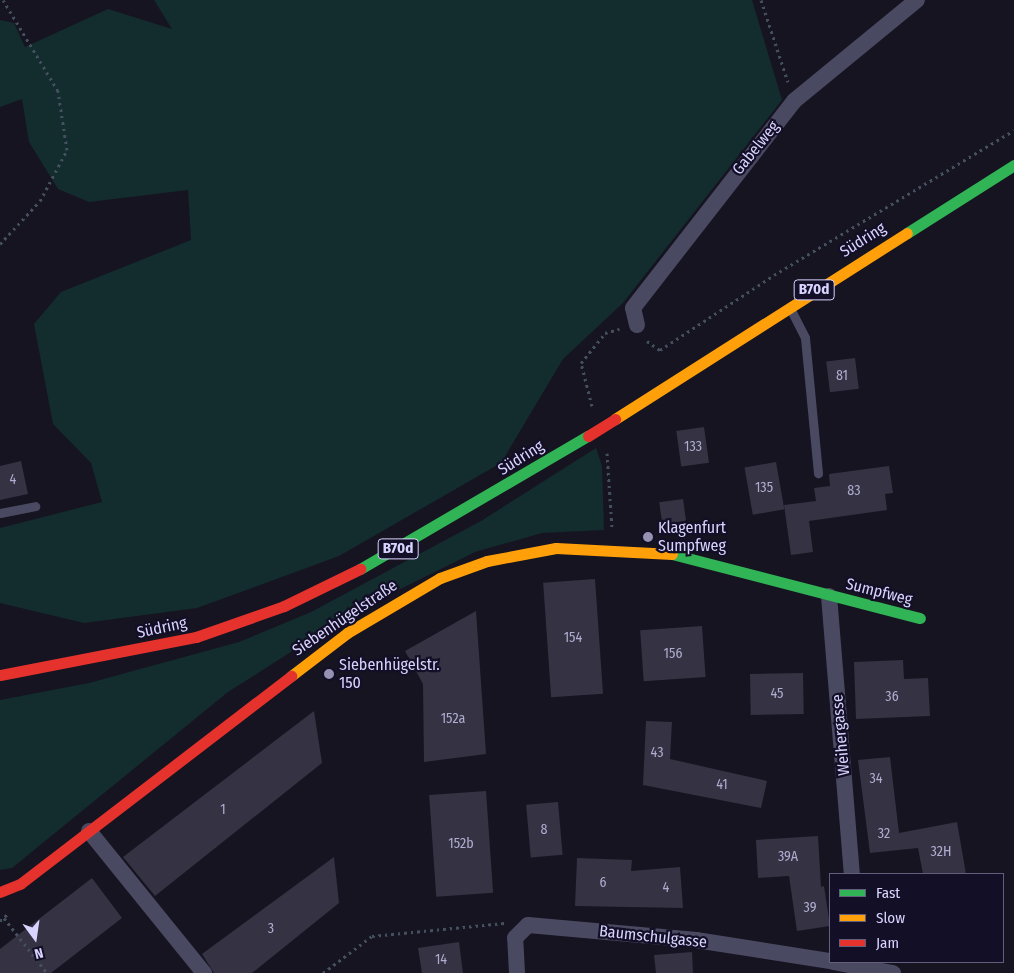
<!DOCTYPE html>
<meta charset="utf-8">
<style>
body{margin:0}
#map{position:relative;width:1014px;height:973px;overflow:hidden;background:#161421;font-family:"Fira Sans Condensed",sans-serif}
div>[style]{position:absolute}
.green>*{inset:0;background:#132c2d}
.building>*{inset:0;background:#343243;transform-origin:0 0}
.path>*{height:3px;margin-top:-1.5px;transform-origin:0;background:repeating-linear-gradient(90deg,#44505f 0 2.5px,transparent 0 6.5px)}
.lane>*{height:9px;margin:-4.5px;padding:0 4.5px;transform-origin:4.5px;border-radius:4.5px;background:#4a4962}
.street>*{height:16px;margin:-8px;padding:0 8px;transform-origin:8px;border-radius:8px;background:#4a4962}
.fast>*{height:11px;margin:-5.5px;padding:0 5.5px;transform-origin:5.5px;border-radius:5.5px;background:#30b455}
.slow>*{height:11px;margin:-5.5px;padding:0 5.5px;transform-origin:5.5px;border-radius:5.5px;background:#ff9f0a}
.jam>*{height:11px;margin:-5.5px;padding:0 5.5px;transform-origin:5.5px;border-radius:5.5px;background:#e5322d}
.jam-bridge>*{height:11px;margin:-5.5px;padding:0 5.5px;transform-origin:5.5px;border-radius:5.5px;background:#e5322d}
.dots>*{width:14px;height:14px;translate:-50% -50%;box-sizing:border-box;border:2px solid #130f26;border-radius:50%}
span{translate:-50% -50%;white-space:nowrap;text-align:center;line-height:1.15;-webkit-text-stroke:4.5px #130f26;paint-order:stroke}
.number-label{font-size:14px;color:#b0acd0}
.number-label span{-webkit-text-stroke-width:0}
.shield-label span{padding:1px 4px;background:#130f26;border:1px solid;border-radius:4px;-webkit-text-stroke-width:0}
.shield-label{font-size:15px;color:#d9d4ff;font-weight:700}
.street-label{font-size:16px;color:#d9d4ff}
.poi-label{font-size:16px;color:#d9d4ff}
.left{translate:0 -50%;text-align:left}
.legend{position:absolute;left:829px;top:873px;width:175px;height:90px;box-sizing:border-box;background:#130f26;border:1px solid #625e7d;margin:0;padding:6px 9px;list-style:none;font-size:15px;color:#d9d4ff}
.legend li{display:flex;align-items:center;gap:10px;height:25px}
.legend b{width:25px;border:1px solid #625e7d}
.north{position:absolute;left:10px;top:913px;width:50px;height:50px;-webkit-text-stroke:4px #130f26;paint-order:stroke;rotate:166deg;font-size:14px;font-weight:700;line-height:20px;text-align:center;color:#d9d4ff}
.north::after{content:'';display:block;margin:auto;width:18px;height:22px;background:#d9d4ff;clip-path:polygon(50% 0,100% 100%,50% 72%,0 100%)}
</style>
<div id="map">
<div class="green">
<i style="clip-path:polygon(154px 0,752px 0,782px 100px,623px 303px,563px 359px,501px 463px,339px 556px,197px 608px,84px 623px,0 603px,0 528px,102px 502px,91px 463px,53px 424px,34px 324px,61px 292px,191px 240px,188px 190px,89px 202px,58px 189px,29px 142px,22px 99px,0 107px,0 20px,14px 23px,25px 47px,108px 9px,172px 29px)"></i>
<i style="clip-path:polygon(596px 448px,602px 466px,604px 530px,542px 533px,475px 552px,352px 613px,228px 692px,12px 868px,0 870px,0 700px,89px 683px,239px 642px,311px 612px,481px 521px)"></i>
</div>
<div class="building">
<i style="left:855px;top:358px;width:31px;height:29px;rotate:83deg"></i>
<i style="left:704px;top:427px;width:36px;height:28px;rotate:82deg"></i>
<i style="clip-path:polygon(21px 461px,28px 494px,0 500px,0 466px)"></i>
<i style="left:776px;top:462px;width:48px;height:32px;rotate:80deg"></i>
<i style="clip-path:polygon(889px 466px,893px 493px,885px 494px,887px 510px,809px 521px,813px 552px,791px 555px,784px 505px,816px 501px,814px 488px,830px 486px,829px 474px)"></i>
<i style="left:683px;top:499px;width:22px;height:24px;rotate:82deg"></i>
<i style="left:595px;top:579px;width:115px;height:52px;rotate:86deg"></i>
<i style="clip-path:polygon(476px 611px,486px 754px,424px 762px,423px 684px,405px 651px)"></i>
<i style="left:702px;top:626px;width:51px;height:62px;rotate:86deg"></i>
<i style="clip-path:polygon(903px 660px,904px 679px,928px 678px,930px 716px,856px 719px,854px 662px)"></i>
<i style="left:803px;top:673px;width:41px;height:53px;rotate:89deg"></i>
<i style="clip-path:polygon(314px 711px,322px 763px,155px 896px,123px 857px)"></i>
<i style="clip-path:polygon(646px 721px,672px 722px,670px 759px,767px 781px,761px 808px,643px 785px)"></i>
<i style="clip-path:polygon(890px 757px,899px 833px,957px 822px,966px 874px,923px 874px,918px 848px,870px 853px,858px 760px)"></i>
<i style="left:486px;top:791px;width:102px;height:57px;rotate:86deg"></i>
<i style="left:558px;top:802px;width:53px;height:32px;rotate:85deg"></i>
<i style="clip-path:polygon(818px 836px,821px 887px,824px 886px,830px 926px,797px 931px,789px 876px,758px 878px,756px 840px)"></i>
<i style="clip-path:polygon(334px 857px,339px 903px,252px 973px,214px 973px,202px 954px)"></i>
<i style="clip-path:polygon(577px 858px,632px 860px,631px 871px,680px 867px,683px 908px,575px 906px)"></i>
<i style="clip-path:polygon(92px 878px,122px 918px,51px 973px,0 973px,0 949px)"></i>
<i style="clip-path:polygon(459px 942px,463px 973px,422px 973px,418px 948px)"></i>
<i style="clip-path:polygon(692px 952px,693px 973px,656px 973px,654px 955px)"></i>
</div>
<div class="path">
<i style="left:761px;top:0;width:86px;rotate:71.8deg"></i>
<i style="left:0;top:244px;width:59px;rotate:-47.1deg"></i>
<i style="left:40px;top:201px;width:58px;rotate:-62.1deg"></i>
<i style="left:67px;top:150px;width:60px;rotate:-98.7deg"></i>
<i style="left:58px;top:91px;width:106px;rotate:-121.1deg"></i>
<i style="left:647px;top:341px;width:16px;rotate:35deg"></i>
<i style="left:660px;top:350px;width:136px;rotate:-33.3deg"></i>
<i style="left:774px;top:275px;width:280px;rotate:-31.1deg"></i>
<i style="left:592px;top:406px;width:44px;rotate:-104.3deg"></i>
<i style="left:581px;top:363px;width:38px;rotate:-51deg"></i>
<i style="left:605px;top:333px;width:15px;rotate:-16deg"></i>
<i style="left:607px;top:453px;width:75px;rotate:86.2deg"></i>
<i style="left:4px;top:918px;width:70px;rotate:52deg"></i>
<i style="left:0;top:921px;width:12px;rotate:-42deg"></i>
<i style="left:323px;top:973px;width:61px;rotate:-37.1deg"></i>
<i style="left:372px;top:936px;width:133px;rotate:-5.6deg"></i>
</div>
<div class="lane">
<i style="left:791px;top:310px;width:31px;rotate:63deg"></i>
<i style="left:805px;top:338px;width:136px;rotate:84.5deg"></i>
<i style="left:0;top:513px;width:36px;rotate:-11deg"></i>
</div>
<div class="street">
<i style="left:637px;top:325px;width:17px;rotate:-103deg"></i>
<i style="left:633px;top:308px;width:262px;rotate:-52.1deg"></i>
<i style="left:794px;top:101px;width:159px;rotate:-39.4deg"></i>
<i style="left:829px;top:596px;width:279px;rotate:85.3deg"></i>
<i style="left:89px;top:831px;width:183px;rotate:51deg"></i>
<i style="left:833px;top:962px;width:61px;rotate:10.4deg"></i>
<i style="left:517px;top:973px;width:35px;rotate:-93deg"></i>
<i style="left:515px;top:938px;width:18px;rotate:-45deg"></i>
<i style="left:528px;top:925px;width:169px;rotate:5.1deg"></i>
<i style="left:696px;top:940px;width:136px;rotate:8.9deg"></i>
</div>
<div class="fast">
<i style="left:907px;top:233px;width:127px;rotate:-32.4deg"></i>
<i style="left:672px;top:554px;width:256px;rotate:14.5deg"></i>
<i style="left:360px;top:569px;width:264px;rotate:-30.3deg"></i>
</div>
<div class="slow">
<i style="left:615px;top:419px;width:346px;rotate:-32.5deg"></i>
<i style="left:291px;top:676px;width:71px;rotate:-37.5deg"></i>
<i style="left:347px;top:633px;width:108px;rotate:-30.6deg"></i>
<i style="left:440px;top:578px;width:50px;rotate:-19.9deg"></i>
<i style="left:487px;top:561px;width:70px;rotate:-10.7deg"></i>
<i style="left:556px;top:548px;width:116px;rotate:3deg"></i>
</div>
<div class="jam">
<i style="left:0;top:675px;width:200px;rotate:-11deg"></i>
<i style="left:196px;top:637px;width:93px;rotate:-19.4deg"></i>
<i style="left:284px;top:606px;width:85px;rotate:-26deg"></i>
<i style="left:0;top:892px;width:22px;rotate:-22deg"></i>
<i style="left:20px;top:884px;width:342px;rotate:-37.5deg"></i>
</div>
<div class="jam-bridge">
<i style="left:588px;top:436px;width:32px;rotate:-32deg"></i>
</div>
<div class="dots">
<i style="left:648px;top:537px;background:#9591b1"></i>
<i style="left:329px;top:674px;background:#9591b1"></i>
</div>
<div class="number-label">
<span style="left:842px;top:376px">81</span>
<span style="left:693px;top:447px">133</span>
<span style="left:13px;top:480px">4</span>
<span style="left:764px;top:488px">135</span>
<span style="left:854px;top:491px">83</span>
<span style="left:573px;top:638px">154</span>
<span style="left:673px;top:654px">156</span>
<span style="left:777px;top:694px">45</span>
<span style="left:892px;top:697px">36</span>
<span style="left:453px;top:719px">152a</span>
<span style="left:657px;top:753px">43</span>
<span style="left:876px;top:779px">34</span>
<span style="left:722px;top:785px">41</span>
<span style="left:223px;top:810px">1</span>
<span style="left:544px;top:830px">8</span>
<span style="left:884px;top:834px">32</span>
<span style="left:461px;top:844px">152b</span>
<span style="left:941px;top:852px">32H</span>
<span style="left:788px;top:857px">39A</span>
<span style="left:603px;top:883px">6</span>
<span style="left:666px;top:888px">4</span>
<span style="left:810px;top:908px">39</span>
<span style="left:271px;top:929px">3</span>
<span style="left:441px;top:960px">14</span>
</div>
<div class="shield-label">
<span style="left:814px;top:290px">B70d</span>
<span style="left:398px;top:549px">B70d</span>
</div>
<div class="street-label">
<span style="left:756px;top:148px;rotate:-51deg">Gabelweg</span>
<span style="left:863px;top:240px;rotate:-32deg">Südring</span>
<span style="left:521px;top:458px;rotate:-32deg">Südring</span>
<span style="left:879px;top:592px;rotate:14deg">Sumpfweg</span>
<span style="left:345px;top:618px;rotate:-34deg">Siebenhügelstraße</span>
<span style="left:162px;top:628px;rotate:-12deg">Südring</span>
<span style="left:841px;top:735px;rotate:-95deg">Weihergasse</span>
<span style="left:653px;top:937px;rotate:6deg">Baumschulgasse</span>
</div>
<div class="poi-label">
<span class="left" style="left:658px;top:537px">Klagenfurt<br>Sumpfweg</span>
<span class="left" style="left:339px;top:674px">Siebenhügelstr.<br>150</span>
</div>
<ul class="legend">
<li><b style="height:6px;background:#30b455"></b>Fast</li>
<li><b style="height:6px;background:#ff9f0a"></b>Slow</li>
<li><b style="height:6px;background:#e5322d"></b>Jam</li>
</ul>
<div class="north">N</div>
</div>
